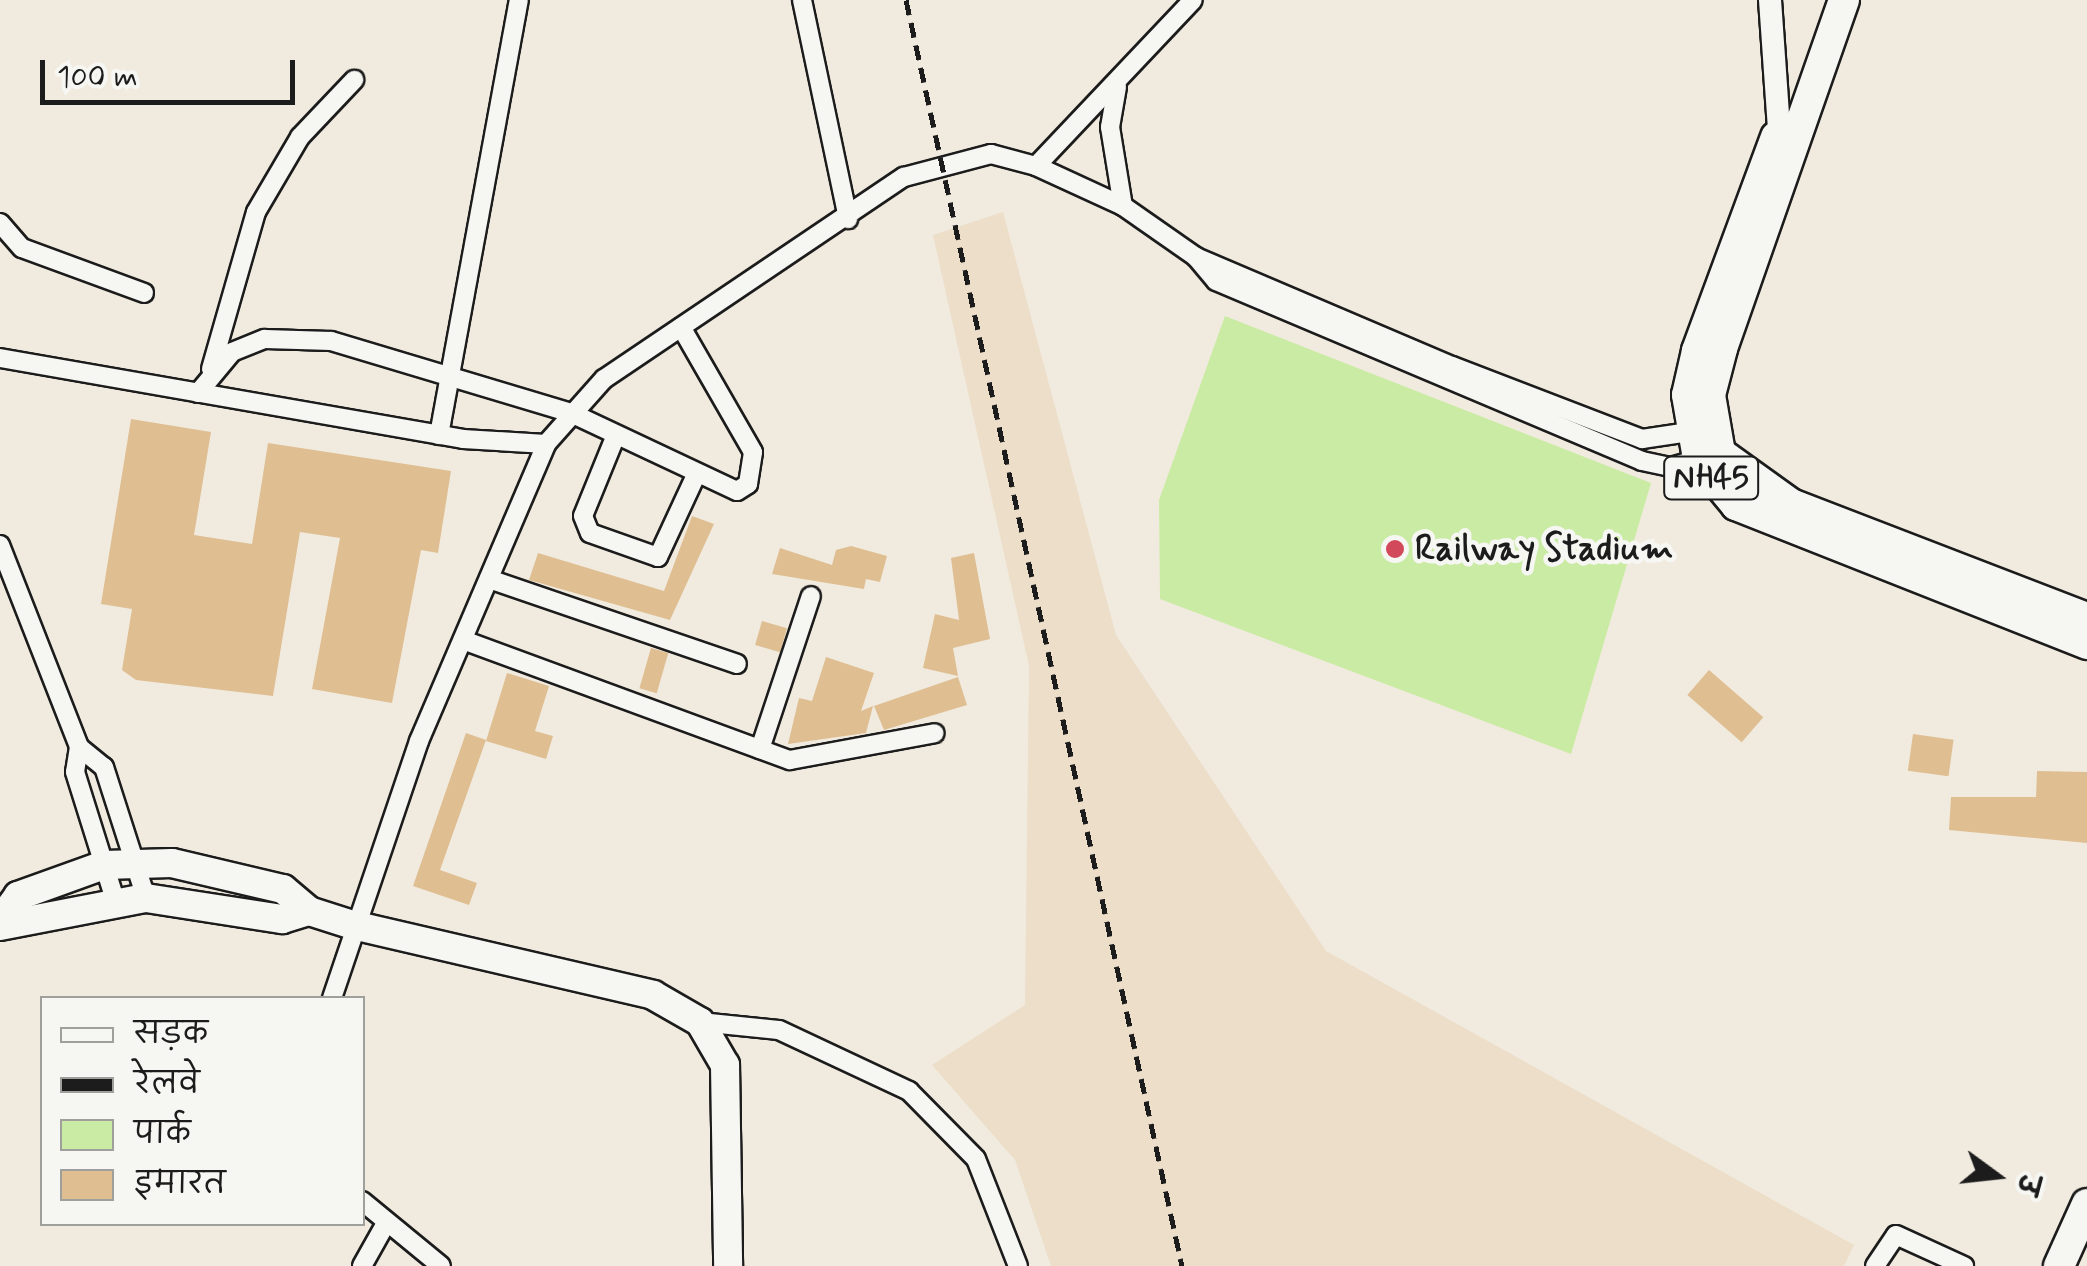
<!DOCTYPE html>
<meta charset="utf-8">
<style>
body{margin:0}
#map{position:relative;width:2087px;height:1266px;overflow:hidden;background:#f1ebdf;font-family:Mynerve,"Playpen Sans Deva",sans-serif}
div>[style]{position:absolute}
.built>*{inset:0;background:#ecdec8}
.green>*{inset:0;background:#caeba3}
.building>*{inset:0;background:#dfbe92;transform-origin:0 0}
.roads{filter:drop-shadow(2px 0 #1c1c1c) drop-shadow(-2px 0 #1c1c1c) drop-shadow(0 2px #1c1c1c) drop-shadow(0 -2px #1c1c1c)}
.minor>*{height:18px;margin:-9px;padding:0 9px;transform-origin:9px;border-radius:9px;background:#f6f6f2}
.tertiary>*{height:22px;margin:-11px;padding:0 11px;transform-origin:11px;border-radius:11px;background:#f6f6f2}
.primary>*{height:28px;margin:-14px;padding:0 14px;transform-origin:14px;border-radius:14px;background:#f6f6f2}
.trunk>*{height:30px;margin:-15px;padding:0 15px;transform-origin:15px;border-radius:15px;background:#f6f6f2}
.rail>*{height:5px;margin-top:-2.5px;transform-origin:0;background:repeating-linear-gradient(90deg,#1c1c1c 0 15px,transparent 0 23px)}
.dots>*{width:28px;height:28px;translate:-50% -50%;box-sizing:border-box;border:5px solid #f6f6f2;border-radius:50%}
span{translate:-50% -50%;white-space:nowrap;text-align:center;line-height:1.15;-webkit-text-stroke:9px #f6f6f2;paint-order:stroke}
.shield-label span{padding:2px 8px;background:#f6f6f2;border:2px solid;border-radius:8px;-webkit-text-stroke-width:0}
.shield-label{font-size:32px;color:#1c1c1c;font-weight:700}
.poi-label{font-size:35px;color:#1c1c1c;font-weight:700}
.left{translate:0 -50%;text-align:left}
.legend{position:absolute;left:40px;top:996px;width:325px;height:230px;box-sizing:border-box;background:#f6f6f2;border:2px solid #9f9f9c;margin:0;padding:12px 18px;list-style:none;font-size:30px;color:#1c1c1c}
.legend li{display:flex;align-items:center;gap:20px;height:50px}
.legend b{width:50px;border:2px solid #9f9f9c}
.north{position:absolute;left:1947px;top:1126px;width:100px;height:100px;-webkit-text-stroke:8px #f6f6f2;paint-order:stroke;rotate:105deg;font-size:28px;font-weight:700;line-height:40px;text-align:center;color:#1c1c1c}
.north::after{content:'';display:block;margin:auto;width:35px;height:45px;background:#1c1c1c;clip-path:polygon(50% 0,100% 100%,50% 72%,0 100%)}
.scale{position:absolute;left:40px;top:60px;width:255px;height:45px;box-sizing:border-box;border:5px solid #1c1c1c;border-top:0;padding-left:12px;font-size:30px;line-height:35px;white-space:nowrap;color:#1c1c1c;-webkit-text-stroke:8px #f6f6f2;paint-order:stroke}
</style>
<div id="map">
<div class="built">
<i style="clip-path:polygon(1003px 212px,1116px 635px,1326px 951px,1854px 1245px,1844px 1266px,1051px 1266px,1015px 1160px,932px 1065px,1025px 1005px,1029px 666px,933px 235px)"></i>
</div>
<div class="green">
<i style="clip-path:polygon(1225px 316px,1651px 483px,1571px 754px,1160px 599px,1159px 500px)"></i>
</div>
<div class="building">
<i style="clip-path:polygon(131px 419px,211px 432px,194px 535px,252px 544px,268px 443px,451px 471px,438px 553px,421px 550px,392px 703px,312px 689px,340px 538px,300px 532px,273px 696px,136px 680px,122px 670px,132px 609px,101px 604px)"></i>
<i style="clip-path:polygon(692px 516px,714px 524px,670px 620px,529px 580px,538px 553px,664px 591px)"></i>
<i style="clip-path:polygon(851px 546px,887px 556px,880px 582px,866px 579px,864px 589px,772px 574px,780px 548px,832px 565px,836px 550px)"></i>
<i style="clip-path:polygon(974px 553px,990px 639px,953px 648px,958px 676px,923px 668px,935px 614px,959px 620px,951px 558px)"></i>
<i style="left:762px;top:621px;width:26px;height:25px;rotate:16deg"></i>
<i style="left:651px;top:648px;width:18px;height:42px;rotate:16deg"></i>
<i style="clip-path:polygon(826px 657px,874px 673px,861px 711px,873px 706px,866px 733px,788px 744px,799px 698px,812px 701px)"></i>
<i style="left:1709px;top:670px;width:72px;height:33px;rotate:41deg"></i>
<i style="clip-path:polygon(507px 673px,549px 686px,535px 731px,553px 736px,546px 759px,486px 741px)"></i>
<i style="clip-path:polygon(958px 677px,967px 705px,884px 730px,874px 706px)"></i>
<i style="clip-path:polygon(466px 733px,486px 740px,440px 870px,477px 883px,469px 905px,413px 886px)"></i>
<i style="left:1913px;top:734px;width:41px;height:37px;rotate:8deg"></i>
<i style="clip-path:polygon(2037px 771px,2087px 772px,2087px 843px,1949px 830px,1951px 797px,2036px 797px)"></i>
</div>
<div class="roads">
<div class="minor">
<i style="left:802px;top:0;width:224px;rotate:78.1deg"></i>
<i style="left:1117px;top:87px;width:41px;rotate:99.9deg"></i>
<i style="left:1110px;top:127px;width:80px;rotate:80.7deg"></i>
<i style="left:1036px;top:166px;width:228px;rotate:-46.6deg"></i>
<i style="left:0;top:223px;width:33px;rotate:49deg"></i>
<i style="left:22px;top:248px;width:130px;rotate:20.2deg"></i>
<i style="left:1196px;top:257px;width:31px;rotate:50deg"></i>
<i style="left:1216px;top:281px;width:462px;rotate:22.9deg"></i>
<i style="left:1642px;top:461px;width:30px;rotate:12deg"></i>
<i style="left:1671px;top:467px;width:35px;rotate:-16deg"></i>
<i style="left:0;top:358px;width:470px;rotate:9.9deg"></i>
<i style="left:463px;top:439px;width:83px;rotate:3.4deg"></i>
<i style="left:211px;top:369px;width:163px;rotate:-74deg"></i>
<i style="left:256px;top:212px;width:87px;rotate:-59.6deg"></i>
<i style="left:300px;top:137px;width:79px;rotate:-46.5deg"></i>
<i style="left:198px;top:393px;width:53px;rotate:-50.3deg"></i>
<i style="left:232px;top:352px;width:35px;rotate:-22deg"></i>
<i style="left:265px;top:339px;width:66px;rotate:1.7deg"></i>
<i style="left:331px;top:341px;width:251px;rotate:16.7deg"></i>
<i style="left:571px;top:413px;width:183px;rotate:25.2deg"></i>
<i style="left:737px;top:491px;width:13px;rotate:-32deg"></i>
<i style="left:748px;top:484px;width:32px;rotate:-81deg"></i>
<i style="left:753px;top:452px;width:144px;rotate:-119.9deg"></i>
<i style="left:439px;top:435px;width:442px;rotate:-79.6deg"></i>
<i style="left:616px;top:435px;width:87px;rotate:112.2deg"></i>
<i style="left:583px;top:516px;width:18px;rotate:68deg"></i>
<i style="left:590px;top:533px;width:72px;rotate:19.4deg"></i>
<i style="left:658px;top:557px;width:90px;rotate:-65.1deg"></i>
<i style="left:0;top:545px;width:217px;rotate:68.6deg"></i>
<i style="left:79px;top:747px;width:32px;rotate:39deg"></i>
<i style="left:104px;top:767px;width:138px;rotate:72.2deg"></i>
<i style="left:489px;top:579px;width:262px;rotate:18.9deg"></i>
<i style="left:463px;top:640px;width:348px;rotate:20.2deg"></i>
<i style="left:790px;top:760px;width:147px;rotate:-10.5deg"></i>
<i style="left:79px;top:747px;width:25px;rotate:99deg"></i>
<i style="left:75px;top:772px;width:137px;rotate:72.6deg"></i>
<i style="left:760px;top:749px;width:161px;rotate:-71.6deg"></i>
<i style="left:332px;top:998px;width:271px;rotate:-71.3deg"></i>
<i style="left:419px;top:741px;width:323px;rotate:-66.8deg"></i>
<i style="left:546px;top:444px;width:87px;rotate:-48.3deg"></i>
<i style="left:604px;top:379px;width:362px;rotate:-34deg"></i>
<i style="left:904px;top:177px;width:90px;rotate:-14.8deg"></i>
<i style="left:991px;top:154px;width:47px;rotate:14.9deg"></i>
<i style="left:1036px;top:166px;width:96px;rotate:24.7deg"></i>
<i style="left:1123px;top:206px;width:89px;rotate:34.9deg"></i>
<i style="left:1196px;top:257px;width:278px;rotate:23.1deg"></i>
<i style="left:1452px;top:366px;width:204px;rotate:21deg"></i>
<i style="left:1642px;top:439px;width:61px;rotate:-8.5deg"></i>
<i style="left:700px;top:1022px;width:79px;rotate:5.8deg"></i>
<i style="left:779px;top:1030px;width:144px;rotate:25.1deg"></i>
<i style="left:909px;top:1091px;width:95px;rotate:45.4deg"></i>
<i style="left:976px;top:1159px;width:115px;rotate:68.6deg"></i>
<i style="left:362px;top:1201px;width:102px;rotate:39.4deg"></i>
<i style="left:362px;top:1266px;width:47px;rotate:-60.7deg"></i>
<i style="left:1875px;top:1266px;width:37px;rotate:-56deg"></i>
<i style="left:1896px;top:1235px;width:75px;rotate:24.5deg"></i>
</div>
<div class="tertiary">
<i style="left:1770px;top:0;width:130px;rotate:86deg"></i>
<i style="left:1779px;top:130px;width:19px;rotate:54deg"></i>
</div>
<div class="primary">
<i style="left:0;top:921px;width:31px;rotate:-54deg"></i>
<i style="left:18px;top:896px;width:91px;rotate:-19.8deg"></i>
<i style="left:104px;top:865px;width:68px;rotate:-1.7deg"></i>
<i style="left:172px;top:863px;width:114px;rotate:13.2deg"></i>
<i style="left:283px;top:889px;width:34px;rotate:40deg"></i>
<i style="left:309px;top:911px;width:46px;rotate:17.7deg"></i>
<i style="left:353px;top:925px;width:308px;rotate:13.1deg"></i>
<i style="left:653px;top:995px;width:54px;rotate:29.9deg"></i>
<i style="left:700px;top:1022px;width:50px;rotate:59.8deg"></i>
<i style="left:725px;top:1065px;width:201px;rotate:89.1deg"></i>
<i style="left:0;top:926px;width:149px;rotate:-10.9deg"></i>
<i style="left:146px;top:898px;width:138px;rotate:8.8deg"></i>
<i style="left:282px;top:919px;width:28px;rotate:-17deg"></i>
</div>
<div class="trunk">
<i style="left:1844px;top:0;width:370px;rotate:109.3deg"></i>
<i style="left:1722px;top:349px;width:48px;rotate:104.6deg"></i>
<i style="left:1710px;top:395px;width:59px;rotate:80.2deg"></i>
<i style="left:1720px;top:453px;width:87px;rotate:35.7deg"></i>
<i style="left:1791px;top:504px;width:317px;rotate:21.1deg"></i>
<i style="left:1776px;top:137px;width:228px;rotate:110.3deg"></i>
<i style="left:1697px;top:351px;width:45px;rotate:102.8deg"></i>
<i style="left:1687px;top:395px;width:65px;rotate:80.2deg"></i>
<i style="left:1698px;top:459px;width:60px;rotate:50.4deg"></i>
<i style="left:1736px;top:505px;width:378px;rotate:21.6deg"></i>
<i style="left:2059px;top:1266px;width:68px;rotate:-65.7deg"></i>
</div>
</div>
<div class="rail">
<i style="left:906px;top:0;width:1296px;rotate:77.7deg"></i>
</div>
<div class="dots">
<i style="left:1395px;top:549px;background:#d1495b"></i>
</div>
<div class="shield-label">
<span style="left:1711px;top:478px">NH45</span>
</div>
<div class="poi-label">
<span class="left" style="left:1415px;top:549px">Railway Stadium</span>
</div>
<ul class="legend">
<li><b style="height:12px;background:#f6f6f2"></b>सड़क</li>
<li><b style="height:12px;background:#1c1c1c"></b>रेलवे</li>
<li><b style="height:28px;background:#caeba3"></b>पार्क</li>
<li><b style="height:28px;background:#dfbe92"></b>इमारत</li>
</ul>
<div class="north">उ</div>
<div class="scale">100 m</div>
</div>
